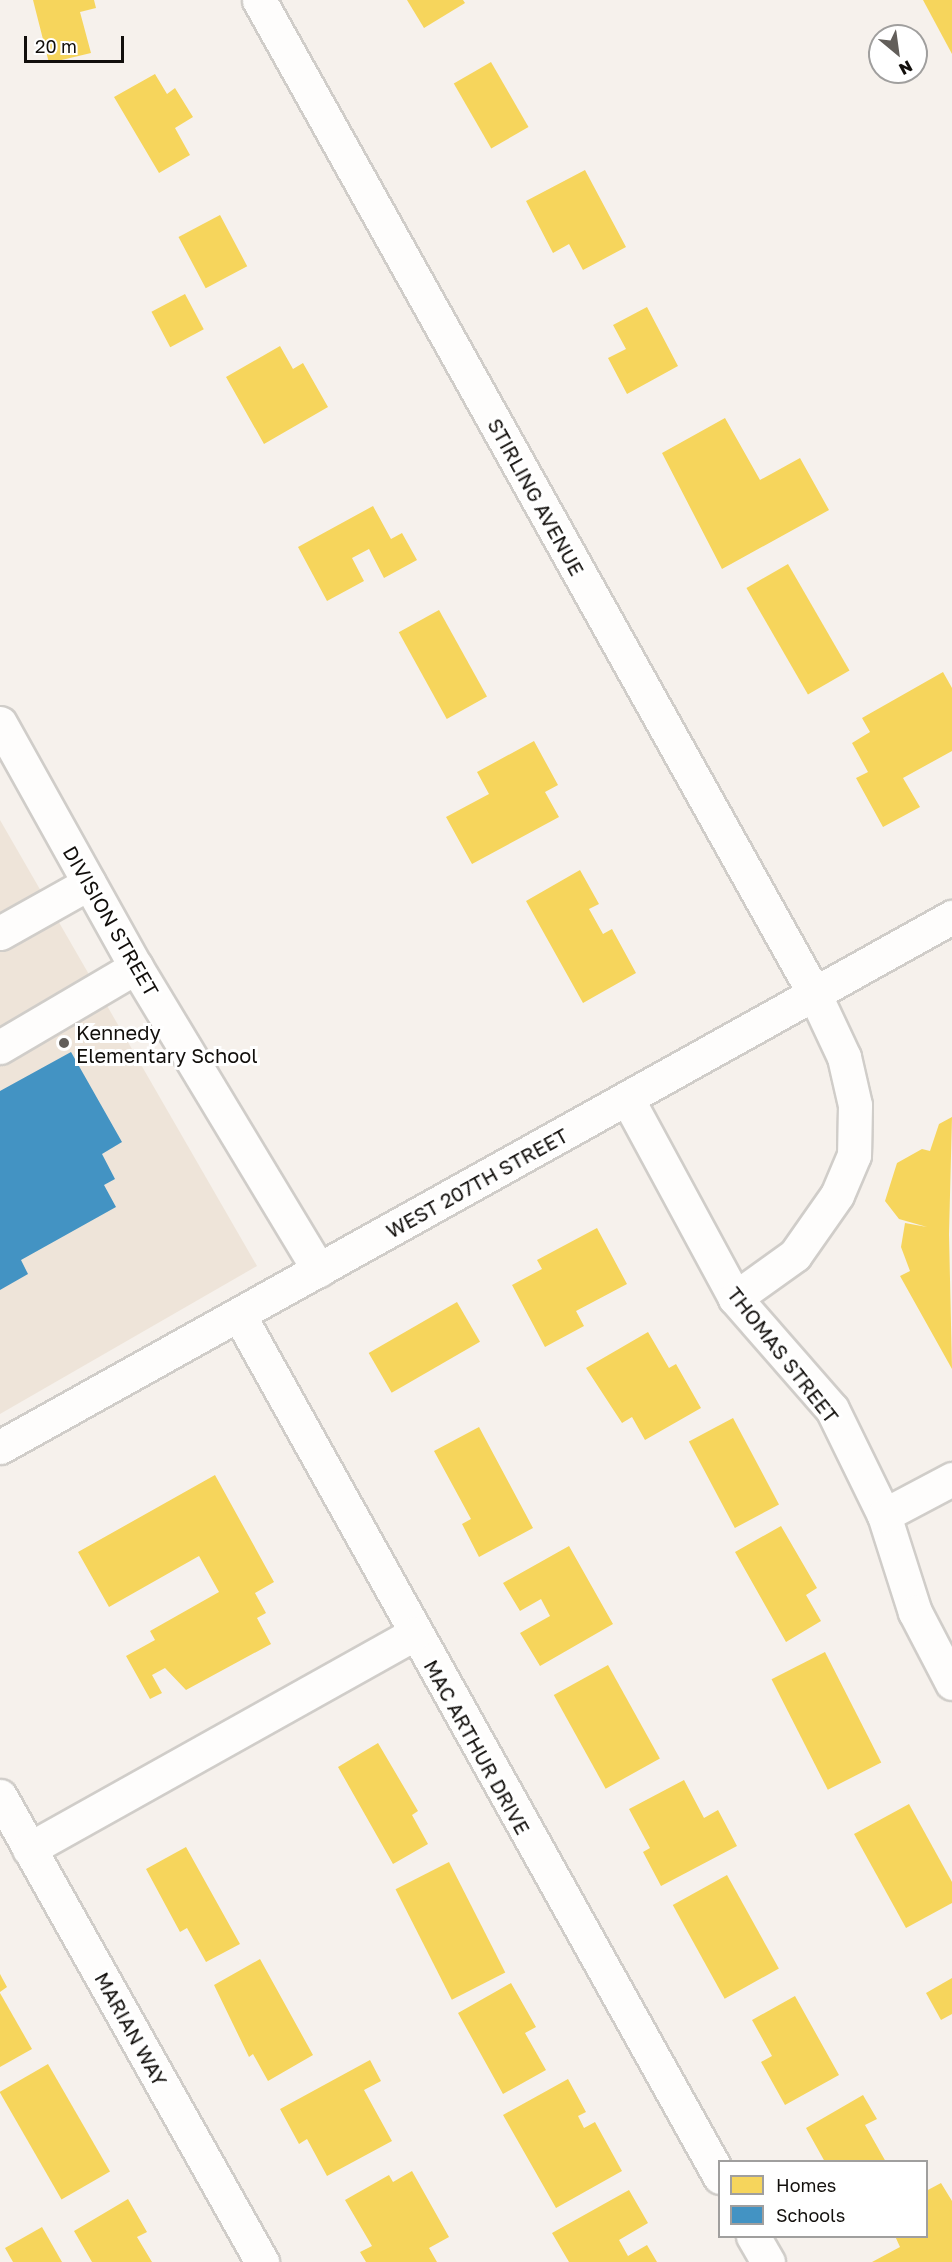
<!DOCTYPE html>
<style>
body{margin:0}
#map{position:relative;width:952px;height:2262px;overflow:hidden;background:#f6f1ec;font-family:"Golos Text",sans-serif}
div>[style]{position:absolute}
.built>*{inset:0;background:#eee4d9}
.homes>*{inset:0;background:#f6d55c;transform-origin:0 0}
.schools>*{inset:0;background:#4393c3}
.roads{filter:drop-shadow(2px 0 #d0cdc9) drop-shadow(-2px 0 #d0cdc9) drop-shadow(0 2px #d0cdc9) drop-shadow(0 -2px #d0cdc9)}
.minor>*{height:33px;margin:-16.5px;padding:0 16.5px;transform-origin:16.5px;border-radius:16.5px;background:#fefdfc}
.dots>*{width:16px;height:16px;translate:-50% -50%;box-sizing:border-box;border:3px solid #fff;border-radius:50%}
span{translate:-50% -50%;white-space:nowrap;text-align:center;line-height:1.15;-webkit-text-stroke:6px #fff;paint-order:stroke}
.street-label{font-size:20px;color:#120f0c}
.poi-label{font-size:20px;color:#120f0c}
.left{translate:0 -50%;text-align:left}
.legend{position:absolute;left:718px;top:2160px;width:210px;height:78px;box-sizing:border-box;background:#fff;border:2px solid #a09f9e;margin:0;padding:8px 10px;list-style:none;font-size:18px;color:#120f0c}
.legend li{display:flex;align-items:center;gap:12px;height:30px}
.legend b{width:30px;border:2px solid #a09f9e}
.north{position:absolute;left:868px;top:24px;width:60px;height:60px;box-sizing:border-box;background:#fff;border:2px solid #a09f9e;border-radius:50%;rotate:151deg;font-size:16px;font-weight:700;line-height:24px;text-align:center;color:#120f0c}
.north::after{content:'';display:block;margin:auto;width:21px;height:27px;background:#625e5a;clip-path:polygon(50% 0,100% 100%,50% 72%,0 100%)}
.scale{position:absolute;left:24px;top:36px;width:100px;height:27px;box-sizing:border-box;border:3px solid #120f0c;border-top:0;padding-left:8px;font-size:18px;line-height:21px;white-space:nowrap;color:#120f0c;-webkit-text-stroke:4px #fff;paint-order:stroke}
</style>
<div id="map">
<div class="built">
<i style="clip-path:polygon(0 820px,257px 1266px,0 1414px)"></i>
</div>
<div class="homes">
<i style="clip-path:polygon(33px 0,94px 0,96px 8px,80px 12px,91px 53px,49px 63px)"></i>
<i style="clip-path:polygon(407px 0,463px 0,465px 3px,424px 28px)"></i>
<i style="clip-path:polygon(923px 0,952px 0,952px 54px)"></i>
<i style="left:491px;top:62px;width:75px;height:43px;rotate:60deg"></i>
<i style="clip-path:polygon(155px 74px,167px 94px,175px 88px,193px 117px,175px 128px,190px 155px,159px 173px,114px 97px)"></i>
<i style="clip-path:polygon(585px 170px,626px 247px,583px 270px,569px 244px,553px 253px,526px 201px)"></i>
<i style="left:220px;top:215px;width:58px;height:47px;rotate:62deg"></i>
<i style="left:185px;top:294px;width:40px;height:38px;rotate:62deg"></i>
<i style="clip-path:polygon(647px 307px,678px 366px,627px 394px,608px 358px,626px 349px,613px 325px)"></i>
<i style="clip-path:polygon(280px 346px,293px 369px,303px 363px,328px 407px,264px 444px,226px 377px)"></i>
<i style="clip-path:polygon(725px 418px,760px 480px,800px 458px,829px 510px,722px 569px,662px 453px)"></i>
<i style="clip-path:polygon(373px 506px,391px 539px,402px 533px,417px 560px,384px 578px,369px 549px,352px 558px,364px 581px,327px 601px,298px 547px)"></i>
<i style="left:788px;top:564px;width:123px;height:48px;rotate:60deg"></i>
<i style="left:439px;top:610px;width:99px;height:46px;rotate:61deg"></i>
<i style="clip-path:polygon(943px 672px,952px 688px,952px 751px,903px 778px,920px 807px,883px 827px,856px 778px,868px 772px,852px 743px,870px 732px,862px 718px)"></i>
<i style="clip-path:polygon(534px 741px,558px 785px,545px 792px,559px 817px,472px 864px,446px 817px,489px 794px,477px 772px)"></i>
<i style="clip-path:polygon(580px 870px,599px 904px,589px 909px,603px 934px,612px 929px,636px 973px,583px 1003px,526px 901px)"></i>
<i style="clip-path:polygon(952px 1117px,949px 1234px,952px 1369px,900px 1276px,910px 1271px,901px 1247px,905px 1223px,927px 1227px,899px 1219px,885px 1201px,897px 1163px,922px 1149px,930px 1151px,939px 1124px)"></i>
<i style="clip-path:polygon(597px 1228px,627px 1284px,576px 1311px,584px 1326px,545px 1347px,512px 1285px,542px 1269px,537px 1260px)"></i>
<i style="left:457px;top:1302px;width:46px;height:102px;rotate:60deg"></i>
<i style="clip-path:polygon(648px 1332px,669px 1368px,676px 1364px,701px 1408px,645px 1440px,632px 1417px,622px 1423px,586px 1368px)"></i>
<i style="left:733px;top:1418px;width:98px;height:50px;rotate:62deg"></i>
<i style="clip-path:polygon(479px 1427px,533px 1528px,479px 1557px,462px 1524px,471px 1519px,434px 1451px)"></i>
<i style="clip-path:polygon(215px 1475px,274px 1582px,255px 1593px,266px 1613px,257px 1618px,271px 1644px,186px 1690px,165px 1668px,152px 1675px,162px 1693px,150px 1699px,126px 1656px,155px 1640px,150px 1631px,219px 1592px,199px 1556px,109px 1607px,78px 1552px)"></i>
<i style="clip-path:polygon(781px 1526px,817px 1588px,806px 1595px,821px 1621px,786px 1642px,735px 1552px)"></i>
<i style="clip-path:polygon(569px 1546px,613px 1624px,540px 1666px,520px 1633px,550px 1616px,541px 1599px,520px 1611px,503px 1583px)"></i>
<i style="left:825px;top:1652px;width:124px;height:60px;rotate:63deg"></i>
<i style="left:608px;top:1665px;width:107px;height:62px;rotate:61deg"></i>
<i style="clip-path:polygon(378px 1743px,418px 1811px,412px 1815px,428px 1844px,393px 1864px,338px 1767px)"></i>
<i style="clip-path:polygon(684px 1780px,704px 1818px,718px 1810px,737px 1846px,661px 1886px,643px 1852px,650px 1848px,629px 1809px)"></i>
<i style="clip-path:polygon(909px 1804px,952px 1882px,952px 1903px,906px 1928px,854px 1834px)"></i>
<i style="clip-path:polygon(186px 1847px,240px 1944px,206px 1962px,187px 1928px,180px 1932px,146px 1869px)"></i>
<i style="left:449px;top:1862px;width:124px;height:60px;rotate:63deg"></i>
<i style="left:727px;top:1875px;width:107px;height:62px;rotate:61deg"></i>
<i style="clip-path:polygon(260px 1959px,313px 2055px,268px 2081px,253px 2054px,249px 2057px,214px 1985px)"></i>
<i style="clip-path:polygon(0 1974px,7px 1987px,0 1992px)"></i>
<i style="clip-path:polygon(952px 1978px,952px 2014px,941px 2020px,926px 1993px)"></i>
<i style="clip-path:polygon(511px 1983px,536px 2027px,525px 2033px,546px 2070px,503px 2094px,458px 2013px)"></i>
<i style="clip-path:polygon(0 1993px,32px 2049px,0 2067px)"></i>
<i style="clip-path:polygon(795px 1996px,839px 2075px,785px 2105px,761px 2062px,772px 2056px,752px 2020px)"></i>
<i style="clip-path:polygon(370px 2060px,381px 2081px,364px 2090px,392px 2141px,327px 2176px,307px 2139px,299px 2144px,280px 2109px)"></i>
<i style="left:48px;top:2064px;width:124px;height:56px;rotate:60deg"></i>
<i style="clip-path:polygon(568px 2079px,586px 2112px,578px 2116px,584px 2128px,595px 2122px,622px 2171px,556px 2208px,503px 2115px)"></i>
<i style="clip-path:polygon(863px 2095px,877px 2119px,865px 2125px,886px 2162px,825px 2162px,806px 2128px)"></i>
<i style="clip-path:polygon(412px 2171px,449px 2237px,429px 2248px,437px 2262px,366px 2262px,360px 2252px,372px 2246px,345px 2200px,389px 2175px,393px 2182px)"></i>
<i style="clip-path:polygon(941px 2183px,952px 2201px,952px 2262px,872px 2262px,900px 2247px,895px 2236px,926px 2236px,926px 2191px)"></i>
<i style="clip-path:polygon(629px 2190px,648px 2223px,619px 2240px,628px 2256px,647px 2245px,657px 2262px,569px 2262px,552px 2233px)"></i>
<i style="clip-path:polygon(128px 2199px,147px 2232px,137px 2237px,152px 2262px,92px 2262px,74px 2231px)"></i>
<i style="clip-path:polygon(42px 2227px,62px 2262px,13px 2262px,5px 2248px)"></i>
</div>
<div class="schools">
<i style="clip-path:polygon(71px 1052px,122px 1142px,102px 1154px,115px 1179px,104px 1185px,116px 1207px,21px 1260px,28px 1274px,0 1290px,0 1091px)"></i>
</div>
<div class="roads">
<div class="minor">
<i style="left:259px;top:0;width:1138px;rotate:60.8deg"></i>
<i style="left:814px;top:993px;width:71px;rotate:64.9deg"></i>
<i style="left:844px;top:1057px;width:49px;rotate:77.1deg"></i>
<i style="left:855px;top:1105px;width:50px;rotate:91.1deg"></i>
<i style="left:854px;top:1155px;width:43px;rotate:113deg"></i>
<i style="left:837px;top:1195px;width:73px;rotate:125deg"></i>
<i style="left:795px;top:1255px;width:74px;rotate:144.4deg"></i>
<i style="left:0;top:723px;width:279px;rotate:60.9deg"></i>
<i style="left:136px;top:967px;width:354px;rotate:58.9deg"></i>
<i style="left:0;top:933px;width:102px;rotate:-29.3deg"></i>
<i style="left:0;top:1047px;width:158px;rotate:-30.5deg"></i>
<i style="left:628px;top:1100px;width:225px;rotate:61.6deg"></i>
<i style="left:735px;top:1298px;width:147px;rotate:48.9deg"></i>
<i style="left:832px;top:1409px;width:118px;rotate:63.9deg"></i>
<i style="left:884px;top:1515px;width:102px;rotate:72.3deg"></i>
<i style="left:915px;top:1612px;width:80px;rotate:62.5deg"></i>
<i style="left:239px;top:1315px;width:987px;rotate:60.84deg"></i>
<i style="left:0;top:1447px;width:1090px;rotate:-29.11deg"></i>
<i style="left:884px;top:1515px;width:77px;rotate:-27.9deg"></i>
<i style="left:0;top:1796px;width:535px;rotate:60.65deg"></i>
<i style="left:29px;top:1849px;width:441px;rotate:-29.2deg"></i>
<i style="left:753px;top:2236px;width:30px;rotate:60deg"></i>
</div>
</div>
<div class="dots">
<i style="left:64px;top:1043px;background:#625e5a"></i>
</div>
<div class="street-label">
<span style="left:536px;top:497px;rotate:61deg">STIRLING AVENUE</span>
<span style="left:111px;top:921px;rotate:60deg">DIVISION STREET</span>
<span style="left:477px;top:1183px;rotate:-29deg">WEST 207TH STREET</span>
<span style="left:783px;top:1355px;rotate:52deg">THOMAS STREET</span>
<span style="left:477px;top:1747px;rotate:61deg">MAC ARTHUR DRIVE</span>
<span style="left:131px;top:2029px;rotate:61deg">MARIAN WAY</span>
</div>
<div class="poi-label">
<span class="left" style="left:76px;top:1044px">Kennedy<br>Elementary School</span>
</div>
<ul class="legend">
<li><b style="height:16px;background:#f6d55c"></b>Homes</li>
<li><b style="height:16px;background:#4393c3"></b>Schools</li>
</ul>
<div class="north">N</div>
<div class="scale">20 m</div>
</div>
